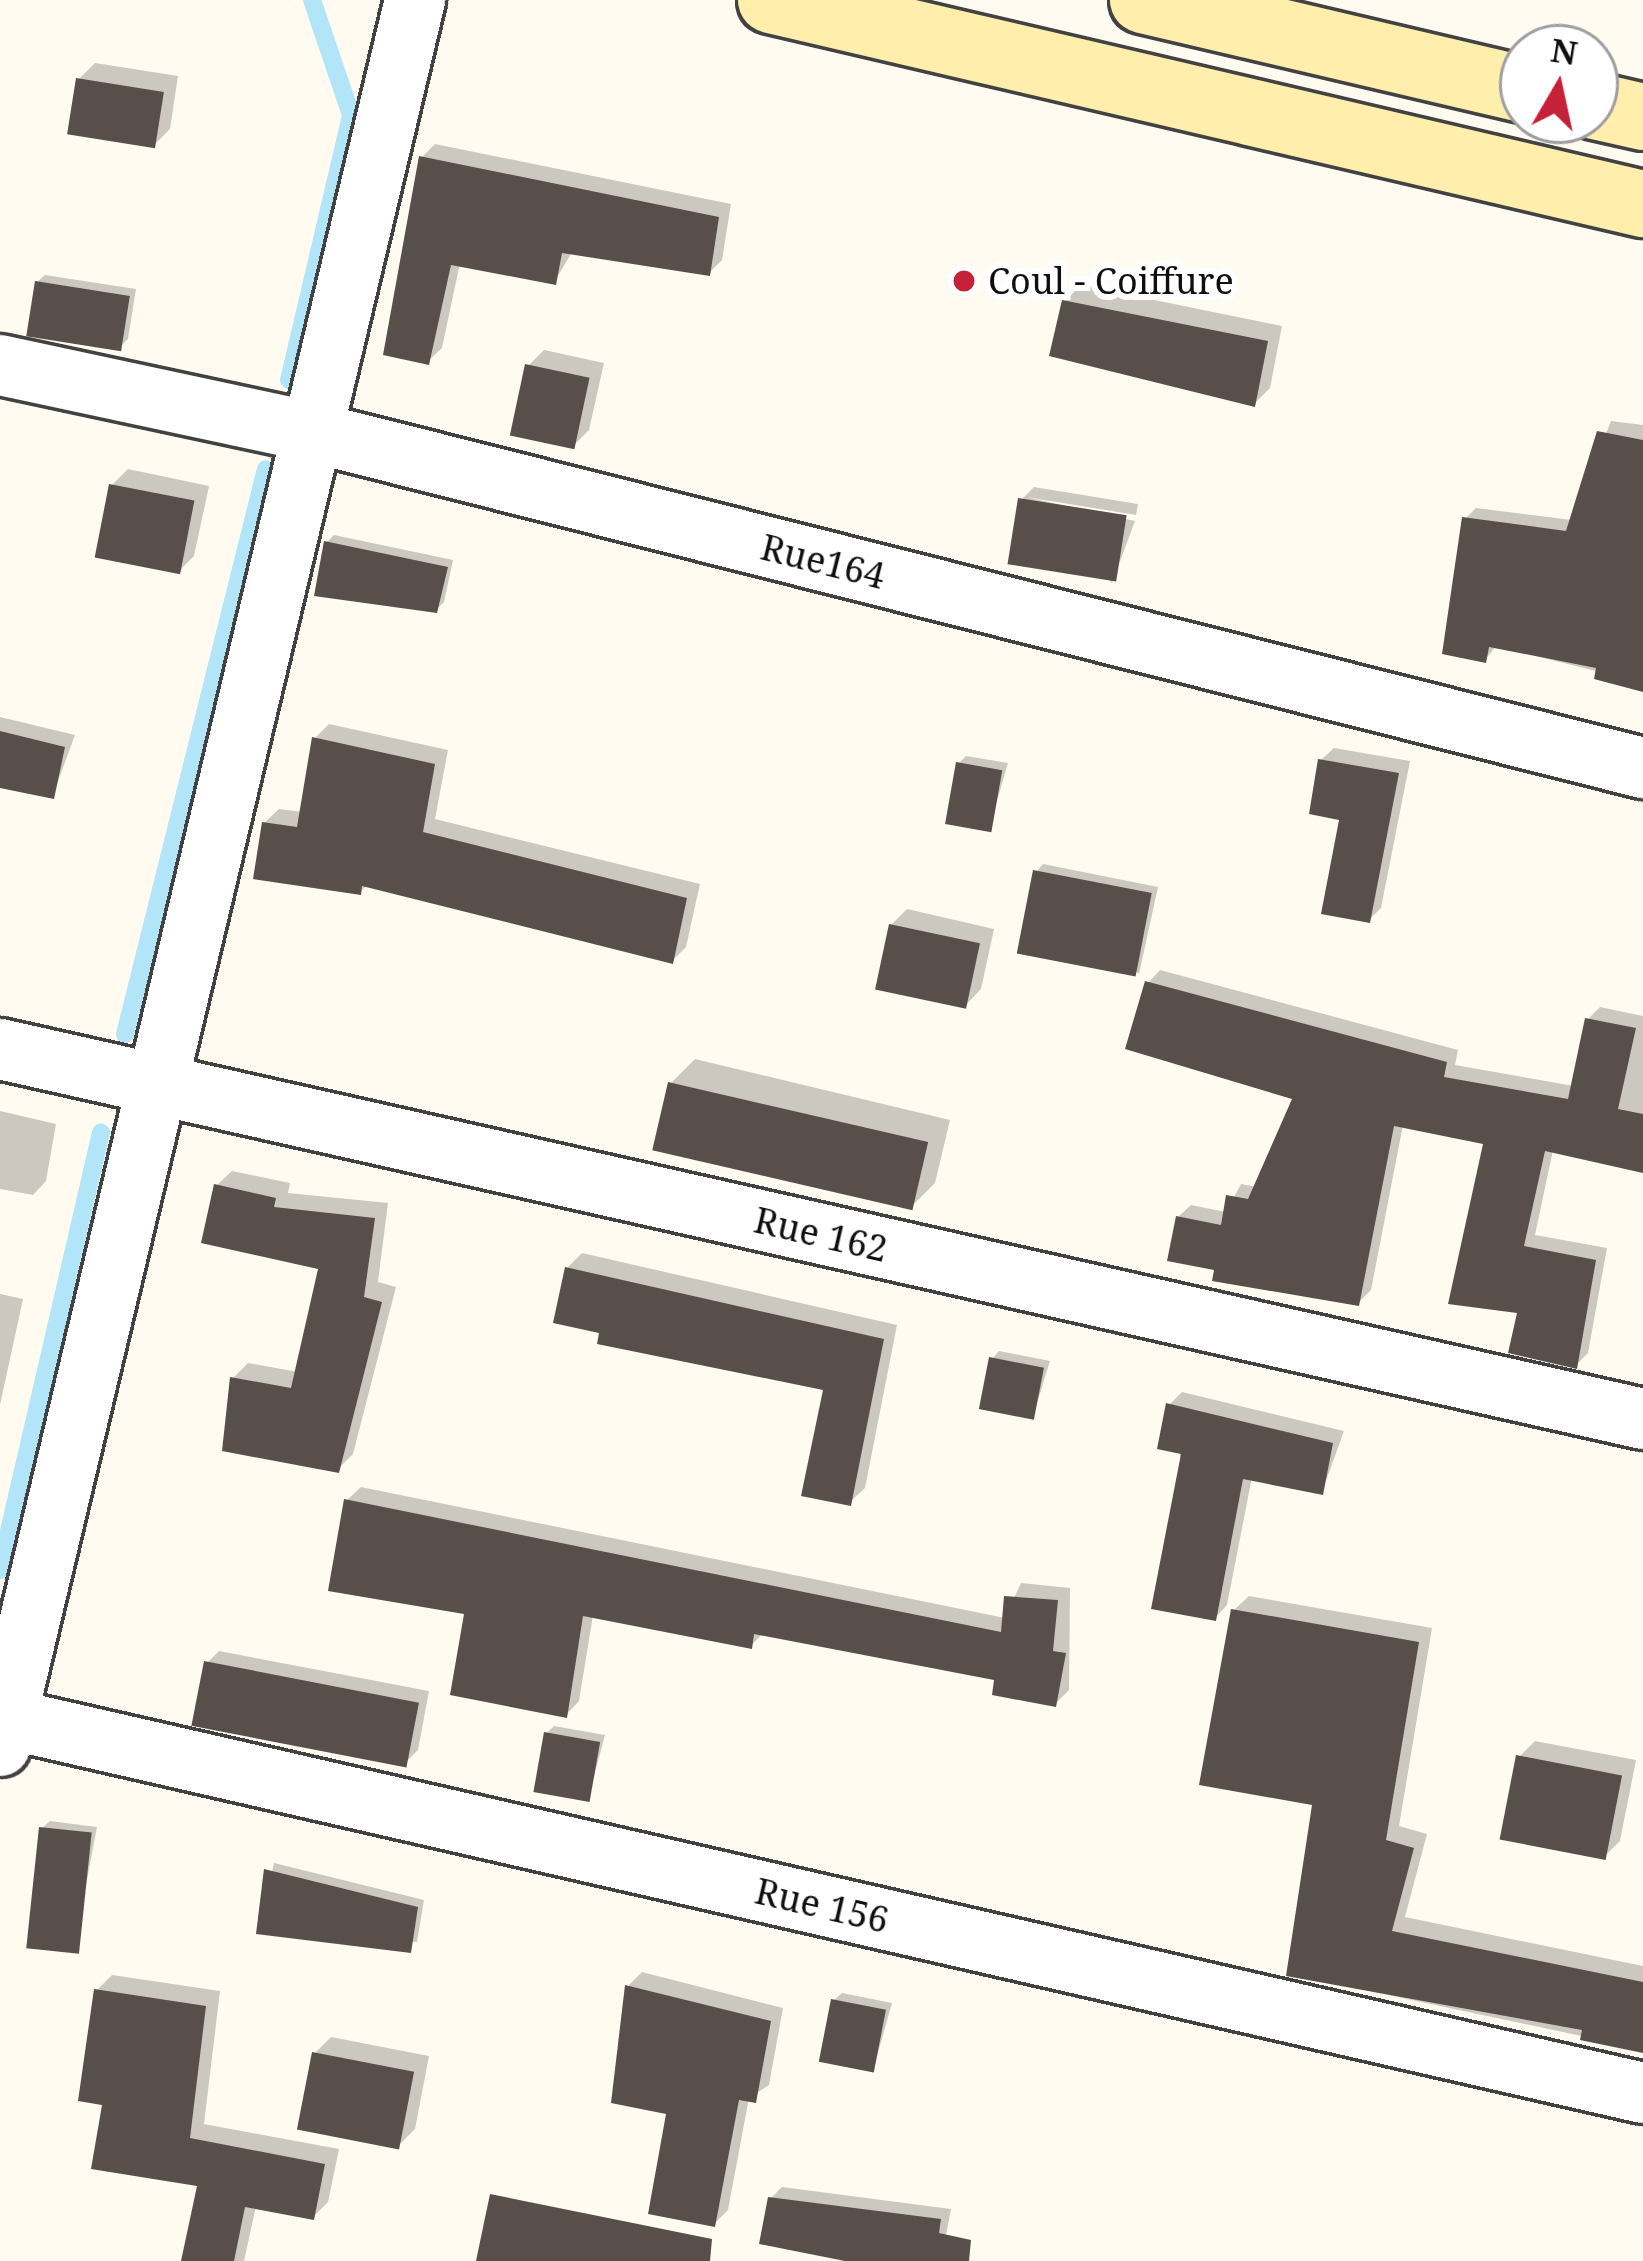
<!DOCTYPE html>
<style>
body{margin:0}
#map{position:relative;width:1643px;height:2261px;overflow:hidden;background:#fffbf1;font-family:"Noto Serif",serif}
div>[style]{position:absolute}
.shadow>*{inset:0;background:#0003}
.stream>*{height:18px;margin:-9px;padding:0 9px;transform-origin:9px;border-radius:9px;background:#b3e5f9}
.building>*{inset:0;background:#584f4b;transform-origin:0 0}
.roads{filter:drop-shadow(3px 0 #424242) drop-shadow(-3px 0 #424242) drop-shadow(0 3px #424242) drop-shadow(0 -3px #424242)}
.street>*{height:60px;margin:-30px;padding:0 30px;transform-origin:30px;border-radius:30px;background:#fff}
.secondary>*{height:66px;margin:-33px;padding:0 33px;transform-origin:33px;border-radius:33px;background:#ffeeac}
.dots>*{width:33px;height:33px;translate:-50% -50%;box-sizing:border-box;border:6px solid #fff;border-radius:50%}
span{translate:-50% -50%;white-space:nowrap;text-align:center;line-height:1.15;-webkit-text-stroke:12px #fff;paint-order:stroke}
.poi-label{font-size:36px;color:#0f0f0f}
.left{translate:0 -50%;text-align:left}
.street-label{font-size:36px;color:#0f0f0f}
.north{position:absolute;left:1499px;top:24px;width:120px;height:120px;box-sizing:border-box;background:#fff;border:3px solid #9f9f9f;border-radius:50%;rotate:9deg;font-size:33px;font-weight:700;line-height:48px;text-align:center;color:#0f0f0f}
.north::after{content:'';display:block;margin:auto;width:42px;height:54px;background:#c52138;clip-path:polygon(50% 0,100% 100%,50% 72%,0 100%)}
</style>
<div id="map">
<div class="shadow">
<i style="clip-path:polygon(95px 63px,178px 76px,170px 129px,154px 145px,79px 79px)"></i>
<i style="clip-path:polygon(435px 144px,731px 204px,722px 260px,709px 273px,572px 252px,555px 281px,460px 263px,442px 348px,428px 361px,422px 157px)"></i>
<i style="clip-path:polygon(45px 275px,136px 289px,128px 339px,121px 346px,37px 282px)"></i>
<i style="clip-path:polygon(1081px 285px,1282px 326px,1270px 388px,1254px 404px,1065px 301px)"></i>
<i style="clip-path:polygon(544px 350px,604px 363px,589px 430px,573px 446px,528px 366px)"></i>
<i style="clip-path:polygon(1611px 421px,1643px 425px,1643px 683px,1496px 646px,1485px 660px,1465px 519px,1476px 508px,1572px 520px)"></i>
<i style="clip-path:polygon(128px 469px,209px 486px,194px 556px,178px 572px,112px 485px)"></i>
<i style="clip-path:polygon(1034px 487px,1138px 504px,1136px 515px,1026px 497px,1135px 521px,1112px 583px,1021px 500px)"></i>
<i style="clip-path:polygon(334px 535px,453px 560px,444px 602px,436px 610px,327px 542px)"></i>
<i style="clip-path:polygon(0 717px,75px 735px,53px 795px,0 785px)"></i>
<i style="clip-path:polygon(329px 724px,448px 750px,435px 819px,700px 884px,686px 947px,672px 961px,368px 884px,360px 892px,264px 823px,279px 809px,303px 812px,314px 739px)"></i>
<i style="clip-path:polygon(1334px 748px,1410px 761px,1381px 908px,1369px 920px,1321px 760px)"></i>
<i style="clip-path:polygon(966px 756px,1008px 763px,989px 829px,959px 763px)"></i>
<i style="clip-path:polygon(1043px 864px,1158px 887px,1139px 974px,1036px 872px)"></i>
<i style="clip-path:polygon(907px 909px,994px 929px,981px 989px,965px 1006px,891px 925px)"></i>
<i style="clip-path:polygon(1160px 970px,1458px 1050px,1455px 1065px,1574px 1086px,1587px 1020px,1600px 1007px,1643px 1016px,1643px 1170px,1553px 1150px,1535px 1235px,1607px 1248px,1588px 1353px,1576px 1365px,1520px 1310px,1487px 1142px,1403px 1125px,1371px 1290px,1358px 1303px,1217px 1267px,1178px 1217px,1191px 1205px,1226px 1212px,1241px 1184px,1257px 1187px,1296px 1097px,1148px 983px)"></i>
<i style="clip-path:polygon(695px 1059px,950px 1120px,935px 1183px,911px 1207px,671px 1083px)"></i>
<i style="clip-path:polygon(0 1111px,56px 1124px,46px 1181px,33px 1195px,0 1189px)"></i>
<i style="clip-path:polygon(232px 1171px,290px 1183px,288px 1193px,388px 1203px,378px 1282px,396px 1287px,353px 1454px,338px 1469px,233px 1378px,248px 1363px,298px 1372px,322px 1267px,216px 1186px)"></i>
<i style="clip-path:polygon(582px 1253px,897px 1325px,865px 1488px,850px 1502px,826px 1387px,603px 1330px,567px 1268px)"></i>
<i style="clip-path:polygon(0 1294px,23px 1299px,0 1405px)"></i>
<i style="clip-path:polygon(999px 1351px,1050px 1361px,1033px 1416px,992px 1359px)"></i>
<i style="clip-path:polygon(1182px 1392px,1344px 1431px,1322px 1492px,1252px 1477px,1227px 1605px,1215px 1618px,1169px 1405px)"></i>
<i style="clip-path:polygon(361px 1487px,1005px 1618px,1021px 1583px,1070px 1588px,1069px 1690px,1055px 1704px,998px 1678px,763px 1633px,751px 1646px,593px 1615px,579px 1701px,566px 1715px,347px 1500px)"></i>
<i style="clip-path:polygon(1249px 1596px,1432px 1628px,1399px 1826px,1427px 1834px,1405px 1917px,1643px 1966px,1643px 2049px,1289px 1974px,1316px 1802px,1234px 1610px)"></i>
<i style="clip-path:polygon(219px 1651px,429px 1691px,418px 1750px,406px 1762px,207px 1663px)"></i>
<i style="clip-path:polygon(554px 1726px,605px 1735px,588px 1799px,547px 1733px)"></i>
<i style="clip-path:polygon(1535px 1741px,1636px 1760px,1620px 1841px,1604px 1857px,1519px 1757px)"></i>
<i style="clip-path:polygon(50px 1821px,97px 1827px,73px 1953px,42px 1828px)"></i>
<i style="clip-path:polygon(274px 1863px,424px 1900px,417px 1942px,259px 1932px)"></i>
<i style="clip-path:polygon(642px 1972px,783px 2008px,769px 2085px,749px 2098px,728px 2210px,714px 2224px,628px 1986px)"></i>
<i style="clip-path:polygon(112px 1975px,220px 1991px,204px 2124px,339px 2149px,328px 2202px,313px 2217px,256px 2206px,244px 2261px,184px 2261px,201px 2184px,105px 2102px,97px 1990px)"></i>
<i style="clip-path:polygon(842px 1993px,892px 2003px,873px 2071px,834px 2000px)"></i>
<i style="clip-path:polygon(331px 2037px,429px 2056px,415px 2129px,399px 2145px,315px 2053px)"></i>
<i style="clip-path:polygon(782px 2187px,951px 2209px,941px 2261px,842px 2261px,771px 2198px)"></i>
</div>
<div class="stream">
<i style="left:289px;top:380px;width:272px;rotate:-76.8deg"></i>
<i style="left:351px;top:115px;width:121px;rotate:-108.7deg"></i>
<i style="left:125px;top:1034px;width:582px;rotate:-75.99deg"></i>
<i style="left:0;top:1570px;width:449px;rotate:-77deg"></i>
</div>
<div class="building">
<i style="left:76px;top:78px;width:89px;height:57px;rotate:9deg"></i>
<i style="clip-path:polygon(419px 156px,719px 217px,710px 276px,562px 253px,556px 285px,451px 265px,429px 365px,383px 355px)"></i>
<i style="left:35px;top:281px;width:96px;height:56px;rotate:9deg"></i>
<i style="clip-path:polygon(1062px 300px,1268px 341px,1255px 407px,1049px 356px)"></i>
<i style="left:525px;top:364px;width:66px;height:73px;rotate:12deg"></i>
<i style="clip-path:polygon(1597px 431px,1643px 440px,1643px 692px,1594px 679px,1596px 668px,1489px 647px,1486px 663px,1442px 654px,1462px 517px,1566px 531px)"></i>
<i style="left:109px;top:484px;width:87px;height:75px;rotate:11deg"></i>
<i style="left:1018px;top:498px;width:110px;height:67px;rotate:9deg"></i>
<i style="clip-path:polygon(324px 541px,448px 567px,437px 613px,314px 596px)"></i>
<i style="clip-path:polygon(0 731px,65px 747px,54px 799px,0 788px)"></i>
<i style="clip-path:polygon(312px 737px,435px 764px,423px 832px,687px 898px,673px 964px,362px 886px,361px 895px,253px 879px,262px 822px,297px 827px)"></i>
<i style="clip-path:polygon(1318px 759px,1399px 773px,1370px 923px,1321px 914px,1339px 820px,1309px 814px)"></i>
<i style="left:956px;top:762px;width:47px;height:63px;rotate:10deg"></i>
<i style="left:1033px;top:870px;width:121px;height:85px;rotate:11deg"></i>
<i style="left:889px;top:924px;width:93px;height:67px;rotate:12deg"></i>
<i style="clip-path:polygon(1145px 981px,1447px 1062px,1444px 1077px,1568px 1099px,1585px 1018px,1636px 1028px,1618px 1109px,1643px 1114px,1643px 1173px,1545px 1151px,1524px 1246px,1596px 1260px,1577px 1369px,1508px 1353px,1517px 1313px,1448px 1304px,1483px 1144px,1394px 1126px,1359px 1306px,1212px 1281px,1214px 1270px,1167px 1261px,1176px 1216px,1221px 1225px,1226px 1195px,1248px 1199px,1292px 1099px,1125px 1049px)"></i>
<i style="left:668px;top:1082px;width:267px;height:70px;rotate:13deg"></i>
<i style="clip-path:polygon(214px 1184px,276px 1198px,274px 1207px,375px 1218px,364px 1297px,382px 1302px,339px 1473px,222px 1451px,230px 1377px,291px 1388px,318px 1269px,201px 1243px)"></i>
<i style="clip-path:polygon(565px 1267px,884px 1339px,851px 1506px,801px 1496px,823px 1390px,597px 1344px,599px 1333px,553px 1323px)"></i>
<i style="left:989px;top:1357px;width:56px;height:53px;rotate:11deg"></i>
<i style="clip-path:polygon(1166px 1403px,1333px 1443px,1323px 1495px,1243px 1479px,1216px 1621px,1151px 1609px,1181px 1454px,1157px 1449px)"></i>
<i style="clip-path:polygon(344px 1499px,1001px 1632px,1004px 1596px,1058px 1600px,1053px 1651px,1066px 1653px,1056px 1707px,992px 1695px,994px 1680px,754px 1634px,752px 1649px,583px 1616px,567px 1718px,450px 1695px,464px 1614px,328px 1591px)"></i>
<i style="clip-path:polygon(1231px 1609px,1419px 1642px,1386px 1840px,1414px 1848px,1392px 1931px,1643px 1982px,1643px 2053px,1580px 2040px,1582px 2030px,1286px 1976px,1312px 1805px,1199px 1785px)"></i>
<i style="left:204px;top:1661px;width:219px;height:66px;rotate:11deg"></i>
<i style="left:544px;top:1732px;width:57px;height:61px;rotate:10deg"></i>
<i style="left:1516px;top:1755px;width:108px;height:86px;rotate:11deg"></i>
<i style="left:39px;top:1827px;width:53px;height:122px;rotate:6deg"></i>
<i style="clip-path:polygon(264px 1869px,418px 1907px,411px 1953px,256px 1934px)"></i>
<i style="clip-path:polygon(625px 1985px,771px 2021px,756px 2103px,739px 2100px,715px 2227px,648px 2214px,666px 2114px,611px 2103px)"></i>
<i style="clip-path:polygon(94px 1989px,206px 2006px,190px 2138px,325px 2164px,314px 2220px,245px 2207px,234px 2261px,181px 2261px,197px 2186px,91px 2169px,102px 2105px,78px 2101px)"></i>
<i style="left:831px;top:1999px;width:56px;height:64px;rotate:11deg"></i>
<i style="left:312px;top:2052px;width:104px;height:79px;rotate:11deg"></i>
<i style="clip-path:polygon(490px 2194px,712px 2239px,710px 2261px,476px 2261px)"></i>
<i style="clip-path:polygon(768px 2197px,941px 2219px,939px 2233px,971px 2240px,969px 2261px,845px 2261px,759px 2244px)"></i>
</div>
<div class="roads">
<div class="street">
<i style="left:0;top:365px;width:323px;rotate:12.1deg"></i>
<i style="left:316px;top:433px;width:1369px;rotate:14.17deg"></i>
<i style="left:0;top:1049px;width:1684px;rotate:12.69deg"></i>
<i style="left:0;top:1717px;width:1685px;rotate:12.89deg"></i>
<i style="left:0;top:1746px;width:1795px;rotate:-76.63deg"></i>
</div>
<div class="secondary">
<i style="left:771px;top:0;width:896px;rotate:13.17deg"></i>
<i style="left:1143px;top:0;width:390px;rotate:13.2deg"></i>
<i style="left:1595px;top:106px;width:49px;rotate:12.9deg"></i>
</div>
</div>
<div class="dots">
<i style="left:964px;top:281px;background:#c52138"></i>
</div>
<div class="poi-label">
<span class="left" style="left:988px;top:281px">Coul - Coiffure</span>
</div>
<div class="street-label">
<span style="left:823px;top:561px;rotate:14deg">Rue164</span>
<span style="left:821px;top:1234px;rotate:13deg">Rue 162</span>
<span style="left:822px;top:1905px;rotate:13deg">Rue 156</span>
</div>
<div class="north">N</div>
</div>
